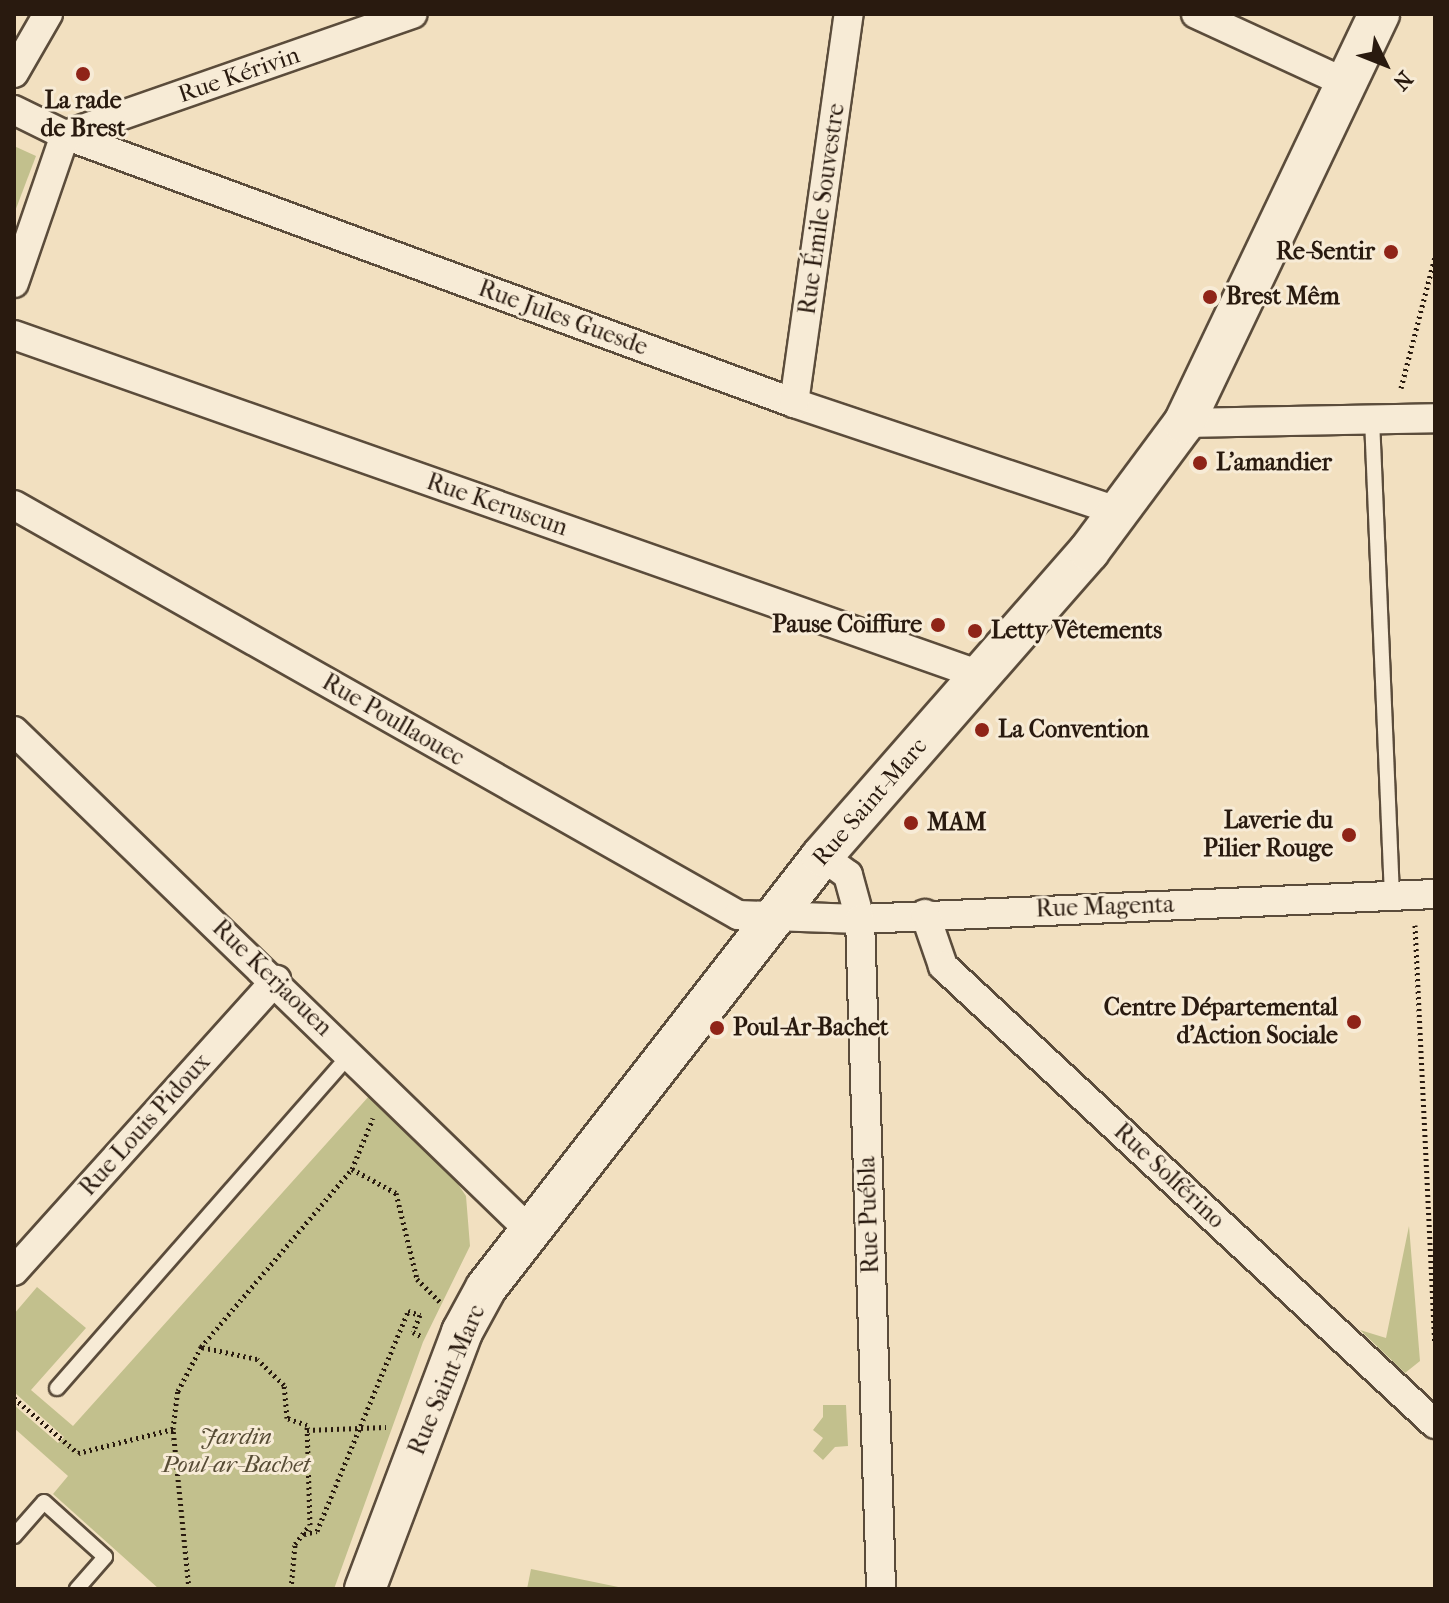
<!DOCTYPE html>
<meta charset="utf-8">
<style>
body{margin:0}
#map{position:relative;width:1449px;height:1603px;overflow:hidden;background:#f2e0c0;font-family:"IM FELL French Canon",serif}
div>[style]{position:absolute}
.green>*{inset:0;background:#c2c08d}
.path>*{height:5px;margin-top:-2.5px;transform-origin:0;background:repeating-linear-gradient(90deg,#291a0f 0 2px,transparent 0 6px)}
.roads{filter:drop-shadow(2px 0 #5b4c3b) drop-shadow(-2px 0 #5b4c3b) drop-shadow(0 2px #5b4c3b) drop-shadow(0 -2px #5b4c3b)}
.lane>*{height:14px;margin:-7px;padding:0 7px;transform-origin:7px;border-radius:7px;background:#f7ebd6}
.street>*{height:28px;margin:-14px;padding:0 14px;transform-origin:14px;border-radius:14px;background:#f7ebd6}
.secondary>*{height:40px;margin:-20px;padding:0 20px;transform-origin:20px;border-radius:20px;background:#f7ebd6}
.dots>*{width:22px;height:22px;translate:-50% -50%;box-sizing:border-box;border:4px solid #f7ebd6;border-radius:50%}
span{translate:-50% -50%;white-space:nowrap;text-align:center;line-height:1.15;-webkit-text-stroke:6px #f7ebd6;paint-order:stroke}
.street-label{font-size:24px;color:#291a0f}
.poi-label{font-size:24px;color:#291a0f;font-weight:700}
.right{translate:-100% -50%;text-align:right}
.left{translate:0 -50%;text-align:left}
.park-label{font-size:24px;color:#574c35;font-style:italic}
.frame{position:absolute;inset:0;border:16px solid #291a0f;pointer-events:none}
.north{position:absolute;left:1345px;top:24px;width:80px;height:80px;-webkit-text-stroke:6px #f7ebd6;paint-order:stroke;rotate:133deg;font-size:22px;font-weight:700;line-height:32px;text-align:center;color:#291a0f}
.north::after{content:'';display:block;margin:auto;width:28px;height:36px;background:#291a0f;clip-path:polygon(50% 0,100% 100%,50% 72%,0 100%)}
</style>
<div id="map">
<div class="green">
<i style="clip-path:polygon(14px 146px,36px 156px,14px 214px)"></i>
<i style="clip-path:polygon(370px 1095px,447px 1168px,466px 1196px,470px 1246px,423px 1342px,334px 1589px,159px 1589px,53px 1494px,68px 1476px,14px 1428px,14px 1405px,58px 1443px,64px 1437px,14px 1392px,14px 1314px,37px 1287px,86px 1328px,31px 1390px,73px 1426px)"></i>
<i style="clip-path:polygon(1409px 1226px,1420px 1361px,1405px 1373px,1360px 1330px,1386px 1338px)"></i>
<i style="clip-path:polygon(823px 1405px,846px 1405px,848px 1446px,835px 1447px,823px 1460px,813px 1451px,823px 1438px,813px 1430px,823px 1417px)"></i>
<i style="clip-path:polygon(531px 1569px,628px 1589px,527px 1589px)"></i>
</div>
<div class="path">
<i style="left:1401px;top:388px;width:135px;rotate:-75.5deg"></i>
<i style="left:1415px;top:925px;width:417px;rotate:87.3deg"></i>
<i style="left:352px;top:1169px;width:50px;rotate:28.6deg"></i>
<i style="left:396px;top:1193px;width:89px;rotate:76.3deg"></i>
<i style="left:417px;top:1279px;width:33px;rotate:45deg"></i>
<i style="left:14px;top:1398px;width:84px;rotate:40.7deg"></i>
<i style="left:78px;top:1453px;width:98px;rotate:-14.2deg"></i>
<i style="left:307px;top:1430px;width:79px;rotate:-2.2deg"></i>
<i style="left:304px;top:1534px;width:13px;rotate:-13deg"></i>
<i style="left:317px;top:1531px;width:238px;rotate:-67.5deg"></i>
<i style="left:408px;top:1311px;width:13px;rotate:18deg"></i>
<i style="left:420px;top:1315px;width:18px;rotate:112deg"></i>
<i style="left:413px;top:1332px;width:11px;rotate:27deg"></i>
<i style="left:189px;top:1589px;width:161px;rotate:-95.7deg"></i>
<i style="left:173px;top:1429px;width:38px;rotate:-83deg"></i>
<i style="left:178px;top:1391px;width:50px;rotate:-62.4deg"></i>
<i style="left:291px;top:1589px;width:45px;rotate:-84.9deg"></i>
<i style="left:295px;top:1544px;width:24px;rotate:-52deg"></i>
<i style="left:310px;top:1525px;width:100px;rotate:-91.7deg"></i>
<i style="left:307px;top:1425px;width:21px;rotate:-161deg"></i>
<i style="left:287px;top:1418px;width:33px;rotate:-95deg"></i>
<i style="left:284px;top:1385px;width:37px;rotate:-136deg"></i>
<i style="left:257px;top:1359px;width:57px;rotate:-167.9deg"></i>
<i style="left:201px;top:1347px;width:233px;rotate:-49.7deg"></i>
<i style="left:352px;top:1169px;width:55px;rotate:-67.6deg"></i>
</div>
<div class="roads">
<div class="lane">
<i style="left:1372px;top:419px;width:476px;rotate:87.6deg"></i>
<i style="left:57px;top:1388px;width:444px;rotate:-48.7deg"></i>
<i style="left:14px;top:1536px;width:45px;rotate:-48.6deg"></i>
<i style="left:44px;top:1502px;width:82px;rotate:42deg"></i>
<i style="left:105px;top:1557px;width:43px;rotate:131.2deg"></i>
</div>
<div class="street">
<i style="left:1196px;top:14px;width:165px;rotate:24.7deg"></i>
<i style="left:14px;top:73px;width:68px;rotate:-60deg"></i>
<i style="left:14px;top:110px;width:57px;rotate:26.1deg"></i>
<i style="left:65px;top:135px;width:777px;rotate:20.18deg"></i>
<i style="left:794px;top:403px;width:343px;rotate:18.5deg"></i>
<i style="left:65px;top:135px;width:368px;rotate:-19.2deg"></i>
<i style="left:14px;top:283px;width:157px;rotate:-71deg"></i>
<i style="left:14px;top:335px;width:1024px;rotate:19.39deg"></i>
<i style="left:794px;top:403px;width:393px;rotate:-82deg"></i>
<i style="left:1184px;top:423px;width:251px;rotate:-1.1deg"></i>
<i style="left:14px;top:505px;width:832px;rotate:29.52deg"></i>
<i style="left:738px;top:915px;width:122px;rotate:1.9deg"></i>
<i style="left:860px;top:919px;width:576px;rotate:-2.49deg"></i>
<i style="left:14px;top:731px;width:714px;rotate:44.09deg"></i>
<i style="left:822px;top:856px;width:32px;rotate:36deg"></i>
<i style="left:848px;top:875px;width:46px;rotate:74.7deg"></i>
<i style="left:860px;top:919px;width:670px;rotate:88.2deg"></i>
<i style="left:925px;top:914px;width:55px;rotate:70.9deg"></i>
<i style="left:943px;top:966px;width:672px;rotate:42.95deg"></i>
<i style="left:14px;top:1271px;width:392px;rotate:-48deg"></i>
</div>
<div class="secondary">
<i style="left:365px;top:1589px;width:275px;rotate:-69.3deg"></i>
<i style="left:462px;top:1332px;width:50px;rotate:-61.4deg"></i>
<i style="left:486px;top:1288px;width:547px;rotate:-52.13deg"></i>
<i style="left:822px;top:856px;width:405px;rotate:-48.8deg"></i>
<i style="left:1089px;top:551px;width:159px;rotate:-53.4deg"></i>
<i style="left:1184px;top:423px;width:453px;rotate:-64.5deg"></i>
</div>
</div>
<div class="dots">
<i style="left:83px;top:74px;background:#8f2418"></i>
<i style="left:1391px;top:252px;background:#8f2418"></i>
<i style="left:1210px;top:297px;background:#8f2418"></i>
<i style="left:1200px;top:463px;background:#8f2418"></i>
<i style="left:938px;top:625px;background:#8f2418"></i>
<i style="left:975px;top:631px;background:#8f2418"></i>
<i style="left:982px;top:730px;background:#8f2418"></i>
<i style="left:911px;top:823px;background:#8f2418"></i>
<i style="left:1349px;top:835px;background:#8f2418"></i>
<i style="left:1354px;top:1022px;background:#8f2418"></i>
<i style="left:717px;top:1028px;background:#8f2418"></i>
</div>
<div class="street-label">
<span style="left:239px;top:75px;rotate:-19deg">Rue Kérivin</span>
<span style="left:822px;top:209px;rotate:-82deg">Rue Émile Souvestre</span>
<span style="left:563px;top:318px;rotate:20deg">Rue Jules Guesde</span>
<span style="left:497px;top:505px;rotate:19deg">Rue Keruscun</span>
<span style="left:393px;top:720px;rotate:30deg">Rue Poullaouec</span>
<span style="left:870px;top:802px;rotate:-49deg">Rue Saint-Marc</span>
<span style="left:1105px;top:907px;rotate:-2deg">Rue Magenta</span>
<span style="left:272px;top:978px;rotate:44deg">Rue Kerjaouen</span>
<span style="left:145px;top:1125px;rotate:-48deg">Rue Louis Pidoux</span>
<span style="left:1169px;top:1176px;rotate:43deg">Rue Solférino</span>
<span style="left:869px;top:1215px;rotate:-92deg">Rue Puébla</span>
<span style="left:447px;top:1380px;rotate:-67deg">Rue Saint-Marc</span>
</div>
<div class="poi-label">
<span style="left:83px;top:115px">La rade<br>de Brest</span>
<span class="right" style="left:1375px;top:252px">Re-Sentir</span>
<span class="left" style="left:1226px;top:297px">Brest Mêm</span>
<span class="left" style="left:1216px;top:463px">L'amandier</span>
<span class="right" style="left:922px;top:625px">Pause Coiffure</span>
<span class="left" style="left:991px;top:631px">Letty Vêtements</span>
<span class="left" style="left:998px;top:730px">La Convention</span>
<span class="right" style="left:1333px;top:835px">Laverie du<br>Pilier Rouge</span>
<span class="left" style="left:927px;top:823px">MAM</span>
<span class="right" style="left:1338px;top:1022px">Centre Départemental<br>d'Action Sociale</span>
<span class="left" style="left:733px;top:1028px">Poul-Ar-Bachet</span>
</div>
<div class="park-label">
<span style="left:236px;top:1451px">Jardin<br>Poul-ar-Bachet</span>
</div>
<div class="frame"></div>
<div class="north">N</div>
</div>
